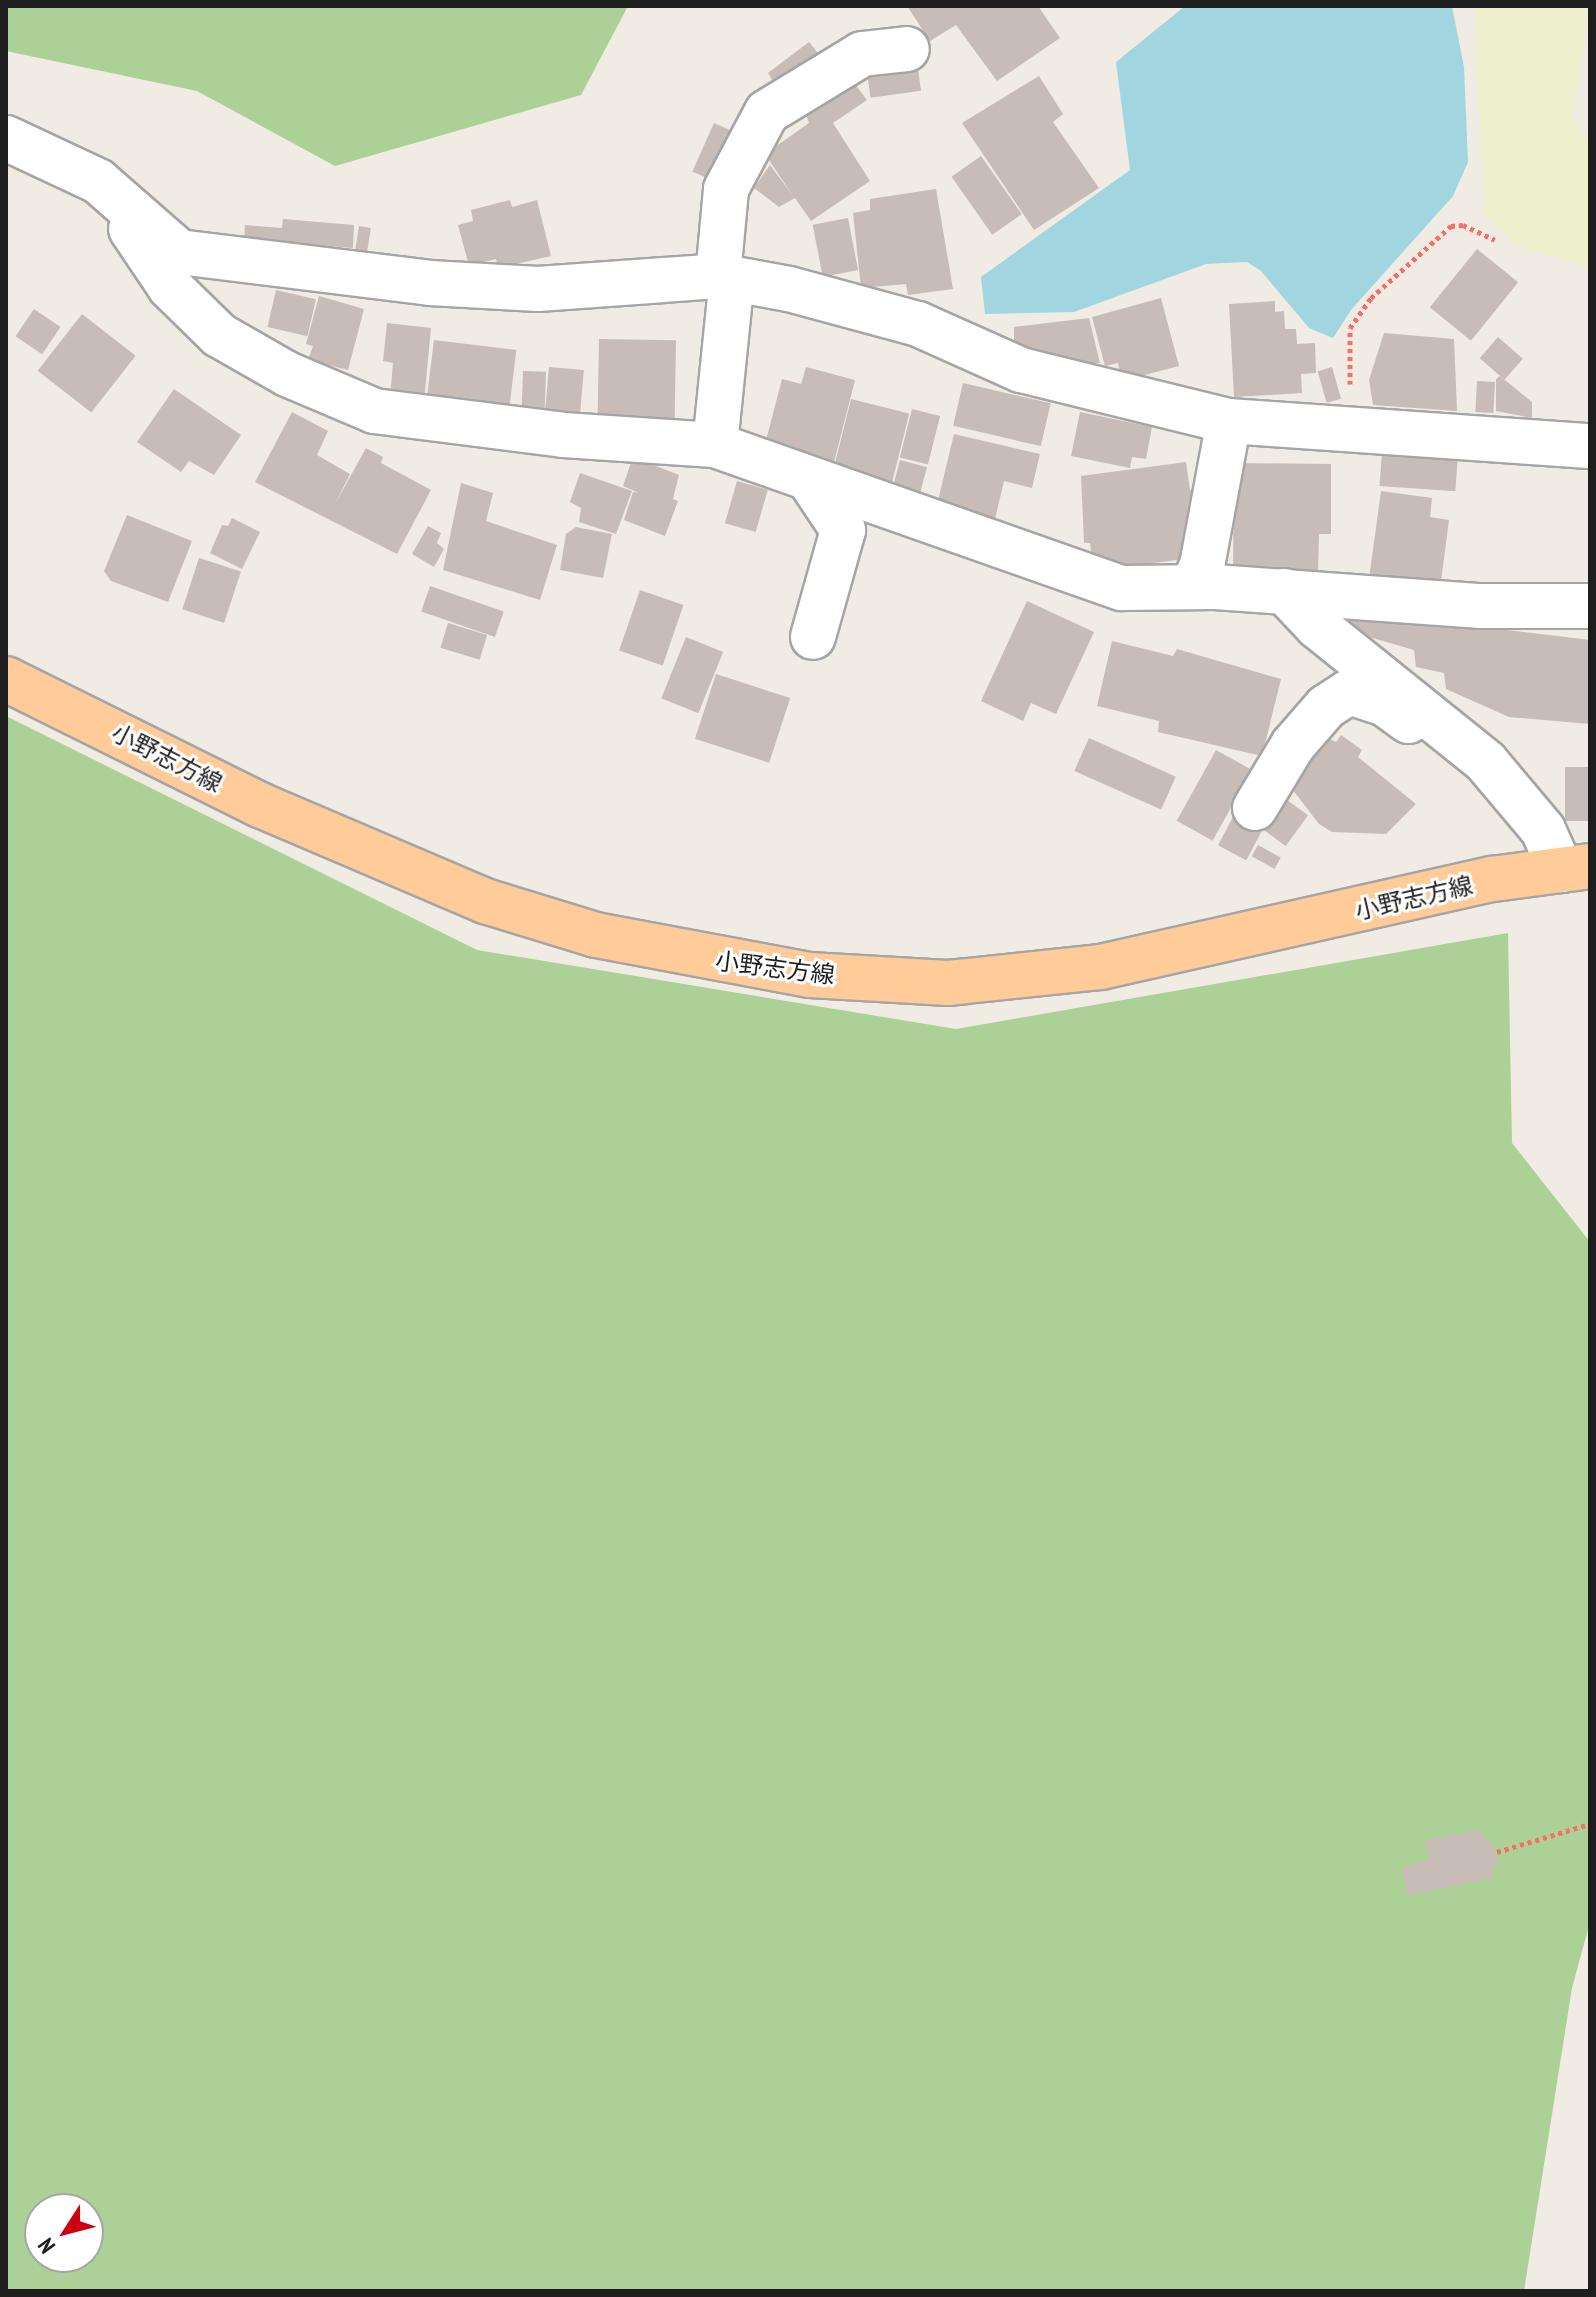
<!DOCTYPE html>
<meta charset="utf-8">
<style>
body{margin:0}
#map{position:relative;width:1596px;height:2297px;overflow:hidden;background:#f0ebe3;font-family:"PT Sans Narrow","Noto Sans JP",sans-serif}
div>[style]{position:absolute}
.farmland>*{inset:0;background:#eff0cd}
.forest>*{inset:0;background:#abd196}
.water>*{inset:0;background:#a1d6e0}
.building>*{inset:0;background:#c8bcb6;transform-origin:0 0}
.path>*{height:5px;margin-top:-2.5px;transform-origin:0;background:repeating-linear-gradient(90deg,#ff6a65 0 4px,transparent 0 8px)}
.roads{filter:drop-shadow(2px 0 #a5a5a5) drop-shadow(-2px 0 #a5a5a5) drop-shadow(0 2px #a5a5a5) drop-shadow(0 -2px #a5a5a5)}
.minor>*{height:44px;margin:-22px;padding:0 22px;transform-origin:22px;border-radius:22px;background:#fff}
.major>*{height:44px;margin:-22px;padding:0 22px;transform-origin:22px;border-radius:22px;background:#fc9}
span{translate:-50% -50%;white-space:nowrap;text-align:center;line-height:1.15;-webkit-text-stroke:6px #fff;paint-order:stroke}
.street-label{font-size:24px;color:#1e1e1e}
.frame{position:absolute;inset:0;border:8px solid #1e1e1e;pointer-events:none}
.north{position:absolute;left:24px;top:2193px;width:80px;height:80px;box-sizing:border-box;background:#fff;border:2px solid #a5a5a5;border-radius:50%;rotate:234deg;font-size:22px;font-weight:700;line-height:32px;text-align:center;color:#1e1e1e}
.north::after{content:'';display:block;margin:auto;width:28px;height:36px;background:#cc000e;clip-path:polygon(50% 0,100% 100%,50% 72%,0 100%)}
</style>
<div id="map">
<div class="farmland">
<i style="clip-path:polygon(1474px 6px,1590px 6px,1572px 118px,1590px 142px,1590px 267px,1516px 246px,1485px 215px)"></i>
</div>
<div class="forest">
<i style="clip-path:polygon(6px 6px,628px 6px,581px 95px,335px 166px,197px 91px,6px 51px)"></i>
<i style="clip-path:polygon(evenodd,6px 716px,477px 950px,956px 1029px,1508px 933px,1512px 1143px,1590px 1242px,1590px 1922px,1572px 1988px,1524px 2291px,6px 2291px,6px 716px,40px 2209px,88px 2209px,88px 2257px,40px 2257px,40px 2209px)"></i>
</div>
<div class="water">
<i style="clip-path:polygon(1185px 6px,1452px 6px,1464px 67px,1468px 162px,1453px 196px,1351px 310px,1333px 338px,1309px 328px,1261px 271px,1247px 262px,1206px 264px,1074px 312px,985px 314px,981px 277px,1130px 170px,1116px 62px)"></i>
</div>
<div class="building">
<i style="clip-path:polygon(907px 6px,1038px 6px,1060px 38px,997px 81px,956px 25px,930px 41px)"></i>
<i style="clip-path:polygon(809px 42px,822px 58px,777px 89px,768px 73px)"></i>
<i style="left:917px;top:62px;width:29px;height:51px;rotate:82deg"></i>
<i style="clip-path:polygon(1039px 76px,1063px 114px,1053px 122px,1099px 188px,1034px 230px,962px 123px)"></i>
<i style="clip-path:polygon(851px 79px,867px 100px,833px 123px,870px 181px,811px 221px,795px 198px,779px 207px,754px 188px,770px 165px,793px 196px,765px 154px,809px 123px,805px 111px)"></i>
<i style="left:714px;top:123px;width:24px;height:53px;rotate:24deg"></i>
<i style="left:981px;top:156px;width:71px;height:36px;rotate:55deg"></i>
<i style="clip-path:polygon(936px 189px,953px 289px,908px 295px,906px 284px,861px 288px,853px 213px,870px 210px,870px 199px)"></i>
<i style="clip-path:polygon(510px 200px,512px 207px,537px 200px,551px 256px,498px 268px,496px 259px,469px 266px,458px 225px,473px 221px,471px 210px)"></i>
<i style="left:848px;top:218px;width:53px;height:36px;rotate:79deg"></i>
<i style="clip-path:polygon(283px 219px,354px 225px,353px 248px,244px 239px,245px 225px,282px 228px)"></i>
<i style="left:359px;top:226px;width:12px;height:30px;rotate:9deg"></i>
<i style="left:1477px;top:249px;width:53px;height:75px;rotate:39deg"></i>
<i style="left:276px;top:290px;width:41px;height:38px;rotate:13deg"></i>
<i style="clip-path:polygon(319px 296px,364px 309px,348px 370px,308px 360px,313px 346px,306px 344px)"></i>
<i style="clip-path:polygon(1161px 298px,1179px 366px,1122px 381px,1118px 363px,1105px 366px,1092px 317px)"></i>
<i style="clip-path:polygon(1275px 301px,1275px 312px,1284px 311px,1285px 329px,1296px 329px,1297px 344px,1315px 343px,1316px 373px,1301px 374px,1302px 393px,1234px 397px,1229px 304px)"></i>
<i style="left:34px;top:309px;width:32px;height:33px;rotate:34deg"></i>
<i style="left:82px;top:314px;width:68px;height:72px;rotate:38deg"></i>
<i style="clip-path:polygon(1089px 318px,1100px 363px,1057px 364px,1014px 348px,1014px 327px)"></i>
<i style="clip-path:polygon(387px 323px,431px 328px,424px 401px,390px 398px,393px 363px,383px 361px)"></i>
<i style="clip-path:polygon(1384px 333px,1454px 339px,1457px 411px,1373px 405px,1369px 380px)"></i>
<i style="left:1498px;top:337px;width:33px;height:28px;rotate:41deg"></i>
<i style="left:599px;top:339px;width:77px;height:84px;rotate:1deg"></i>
<i style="left:434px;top:340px;width:83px;height:63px;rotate:7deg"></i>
<i style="left:549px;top:367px;width:35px;height:53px;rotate:5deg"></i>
<i style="clip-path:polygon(806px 367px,855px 380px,833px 466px,764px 448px,782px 379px,801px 384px)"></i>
<i style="left:1332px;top:367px;width:33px;height:15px;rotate:74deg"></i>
<i style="left:523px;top:371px;width:23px;height:44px;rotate:2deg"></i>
<i style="clip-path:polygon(1500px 376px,1532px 402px,1532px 418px,1496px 411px,1496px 379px)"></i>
<i style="left:1477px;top:381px;width:18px;height:31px;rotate:3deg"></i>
<i style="left:963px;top:383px;width:90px;height:44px;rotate:13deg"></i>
<i style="clip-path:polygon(174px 389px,241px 435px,214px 475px,189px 461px,181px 472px,137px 442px)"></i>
<i style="left:851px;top:399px;width:60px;height:75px;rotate:14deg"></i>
<i style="left:912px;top:409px;width:29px;height:50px;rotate:14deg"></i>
<i style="clip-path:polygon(292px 412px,328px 431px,317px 455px,350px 474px,334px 506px,366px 448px,383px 457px,381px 463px,431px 490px,397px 554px,255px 482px)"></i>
<i style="clip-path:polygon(1080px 412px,1152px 427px,1146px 459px,1132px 457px,1130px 468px,1071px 456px)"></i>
<i style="clip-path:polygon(954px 434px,1040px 454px,1032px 488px,1004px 481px,994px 523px,936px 509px)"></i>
<i style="left:1382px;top:451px;width:76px;height:35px;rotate:4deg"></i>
<i style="clip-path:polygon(633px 457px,679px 475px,673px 499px,678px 501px,665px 536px,624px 520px,633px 492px,639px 493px,623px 486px)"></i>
<i style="left:900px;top:460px;width:28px;height:33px;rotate:15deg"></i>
<i style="clip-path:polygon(1186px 462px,1190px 490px,1197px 489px,1199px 557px,1094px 571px,1090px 543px,1084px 543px,1081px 476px)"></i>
<i style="clip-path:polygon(1234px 463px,1331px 464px,1331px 534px,1319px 534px,1318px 573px,1233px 572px)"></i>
<i style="clip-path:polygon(580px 473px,632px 491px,616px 534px,579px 522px,581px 508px,570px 502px)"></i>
<i style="left:737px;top:481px;width:32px;height:44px;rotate:16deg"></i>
<i style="clip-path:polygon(461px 483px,493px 493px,486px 521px,557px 545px,540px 600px,443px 570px)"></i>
<i style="clip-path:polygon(1381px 491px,1432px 498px,1430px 517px,1449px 520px,1440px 589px,1369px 579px)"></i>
<i style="clip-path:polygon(127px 515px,192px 541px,168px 602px,111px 581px,104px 571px)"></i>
<i style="clip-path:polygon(232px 518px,260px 532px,242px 569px,210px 553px,222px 525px,228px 526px)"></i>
<i style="clip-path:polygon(428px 526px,441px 533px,437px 543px,444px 549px,434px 567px,412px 554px)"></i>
<i style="clip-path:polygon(576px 527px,612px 534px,603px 578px,560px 570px,566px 534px)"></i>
<i style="left:199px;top:558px;width:44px;height:54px;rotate:18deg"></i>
<i style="left:430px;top:586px;width:78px;height:27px;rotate:19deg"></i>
<i style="left:640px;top:590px;width:46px;height:64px;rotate:19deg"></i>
<i style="clip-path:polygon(1027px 601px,1094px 632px,1056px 714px,1031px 703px,1023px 721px,981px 701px)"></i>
<i style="clip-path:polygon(1347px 611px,1590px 640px,1590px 724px,1509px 717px,1446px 689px,1444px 673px,1416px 667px,1414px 650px,1345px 630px)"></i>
<i style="left:448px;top:623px;width:41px;height:26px;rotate:17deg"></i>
<i style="left:686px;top:637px;width:40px;height:66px;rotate:22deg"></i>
<i style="clip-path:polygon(1112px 641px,1173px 656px,1177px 649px,1281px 679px,1262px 756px,1158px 732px,1159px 721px,1097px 706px)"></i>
<i style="left:716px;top:674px;width:78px;height:68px;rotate:18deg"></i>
<i style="clip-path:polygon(1341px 735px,1362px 750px,1358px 757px,1416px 804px,1386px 834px,1332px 832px,1319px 824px,1286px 781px,1330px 739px,1336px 742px)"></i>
<i style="left:1089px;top:738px;width:95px;height:36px;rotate:24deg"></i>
<i style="left:1216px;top:750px;width:41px;height:81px;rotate:29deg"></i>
<i style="left:1590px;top:767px;width:54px;height:25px;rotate:90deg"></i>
<i style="left:1287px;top:800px;width:26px;height:38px;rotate:36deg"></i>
<i style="left:1233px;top:817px;width:32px;height:32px;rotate:28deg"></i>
<i style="left:1258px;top:845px;width:26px;height:13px;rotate:29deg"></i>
<i style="clip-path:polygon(1481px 1830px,1485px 1841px,1491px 1841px,1498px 1865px,1492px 1868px,1494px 1878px,1408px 1895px,1401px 1868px,1429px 1859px,1425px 1840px)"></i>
</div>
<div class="path">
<i style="left:1350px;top:384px;width:56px;rotate:-90deg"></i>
<i style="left:1350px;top:328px;width:37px;rotate:-55deg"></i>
<i style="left:1371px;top:298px;width:108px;rotate:-42deg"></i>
<i style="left:1451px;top:226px;width:12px;rotate:-5deg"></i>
<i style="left:1463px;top:225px;width:35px;rotate:25deg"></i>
<i style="left:1497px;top:1852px;width:97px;rotate:-16.8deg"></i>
</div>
<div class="roads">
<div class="minor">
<i style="left:6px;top:138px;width:102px;rotate:25.1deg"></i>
<i style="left:98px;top:181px;width:108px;rotate:41.2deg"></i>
<i style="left:179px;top:252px;width:253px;rotate:7deg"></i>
<i style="left:430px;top:283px;width:108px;rotate:3.2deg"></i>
<i style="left:538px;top:289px;width:180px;rotate:-4.1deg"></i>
<i style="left:718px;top:276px;width:72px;rotate:10.4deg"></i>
<i style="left:789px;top:289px;width:134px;rotate:15.2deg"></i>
<i style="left:918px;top:324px;width:113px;rotate:24.1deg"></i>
<i style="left:1021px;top:370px;width:214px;rotate:13.8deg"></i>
<i style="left:1229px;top:421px;width:362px;rotate:4deg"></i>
<i style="left:131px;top:229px;width:70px;rotate:56.1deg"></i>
<i style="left:170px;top:287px;width:69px;rotate:44.4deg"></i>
<i style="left:219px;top:335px;width:78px;rotate:29.8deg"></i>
<i style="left:287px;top:374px;width:95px;rotate:23deg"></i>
<i style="left:374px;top:411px;width:191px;rotate:7.2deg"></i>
<i style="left:563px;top:435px;width:152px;rotate:3.8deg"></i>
<i style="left:715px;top:445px;width:431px;rotate:19.4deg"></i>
<i style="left:1122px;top:588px;width:93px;rotate:-0.6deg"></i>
<i style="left:1215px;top:587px;width:267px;rotate:4.1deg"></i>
<i style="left:1481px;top:606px;width:109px"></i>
<i style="left:718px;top:276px;width:87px;rotate:-84.7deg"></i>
<i style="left:726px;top:189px;width:87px;rotate:-62deg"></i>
<i style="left:767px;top:112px;width:111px;rotate:-31.4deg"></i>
<i style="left:862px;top:54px;width:45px;rotate:-6.3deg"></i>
<i style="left:715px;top:445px;width:167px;rotate:-84.2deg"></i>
<i style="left:811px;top:482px;width:58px;rotate:56.3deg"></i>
<i style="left:843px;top:530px;width:111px;rotate:105.7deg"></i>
<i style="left:1192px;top:587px;width:23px;rotate:-65deg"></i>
<i style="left:1202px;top:566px;width:147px;rotate:-79.5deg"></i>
<i style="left:1284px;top:591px;width:48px;rotate:46.7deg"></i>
<i style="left:1317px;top:626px;width:217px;rotate:38.8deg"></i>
<i style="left:1486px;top:762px;width:89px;rotate:50deg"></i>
<i style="left:1543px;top:830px;width:44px;rotate:65.8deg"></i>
<i style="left:1255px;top:808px;width:74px;rotate:-58.9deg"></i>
<i style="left:1293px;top:745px;width:50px;rotate:-49deg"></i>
<i style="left:1326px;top:707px;width:27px;rotate:-33deg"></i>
<i style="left:1349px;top:692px;width:38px;rotate:18deg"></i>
<i style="left:1385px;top:704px;width:29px;rotate:36deg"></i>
</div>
<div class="major">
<i style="left:6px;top:679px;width:284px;rotate:26.4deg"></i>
<i style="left:260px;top:805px;width:245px;rotate:23.1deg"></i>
<i style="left:485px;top:901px;width:116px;rotate:17deg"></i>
<i style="left:596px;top:935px;width:218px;rotate:10.6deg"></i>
<i style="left:810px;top:975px;width:138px;rotate:3.3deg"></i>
<i style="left:948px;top:983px;width:154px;rotate:-6deg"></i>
<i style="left:1101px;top:967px;width:402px;rotate:-12.7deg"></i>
<i style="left:1493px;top:879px;width:98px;rotate:-7.6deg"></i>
</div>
</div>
<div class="street-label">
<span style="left:167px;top:758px;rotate:27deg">小野志方線</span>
<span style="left:1414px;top:898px;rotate:-13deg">小野志方線</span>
<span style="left:775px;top:968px;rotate:7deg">小野志方線</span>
</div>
<div class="frame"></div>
<div class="north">N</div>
</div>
